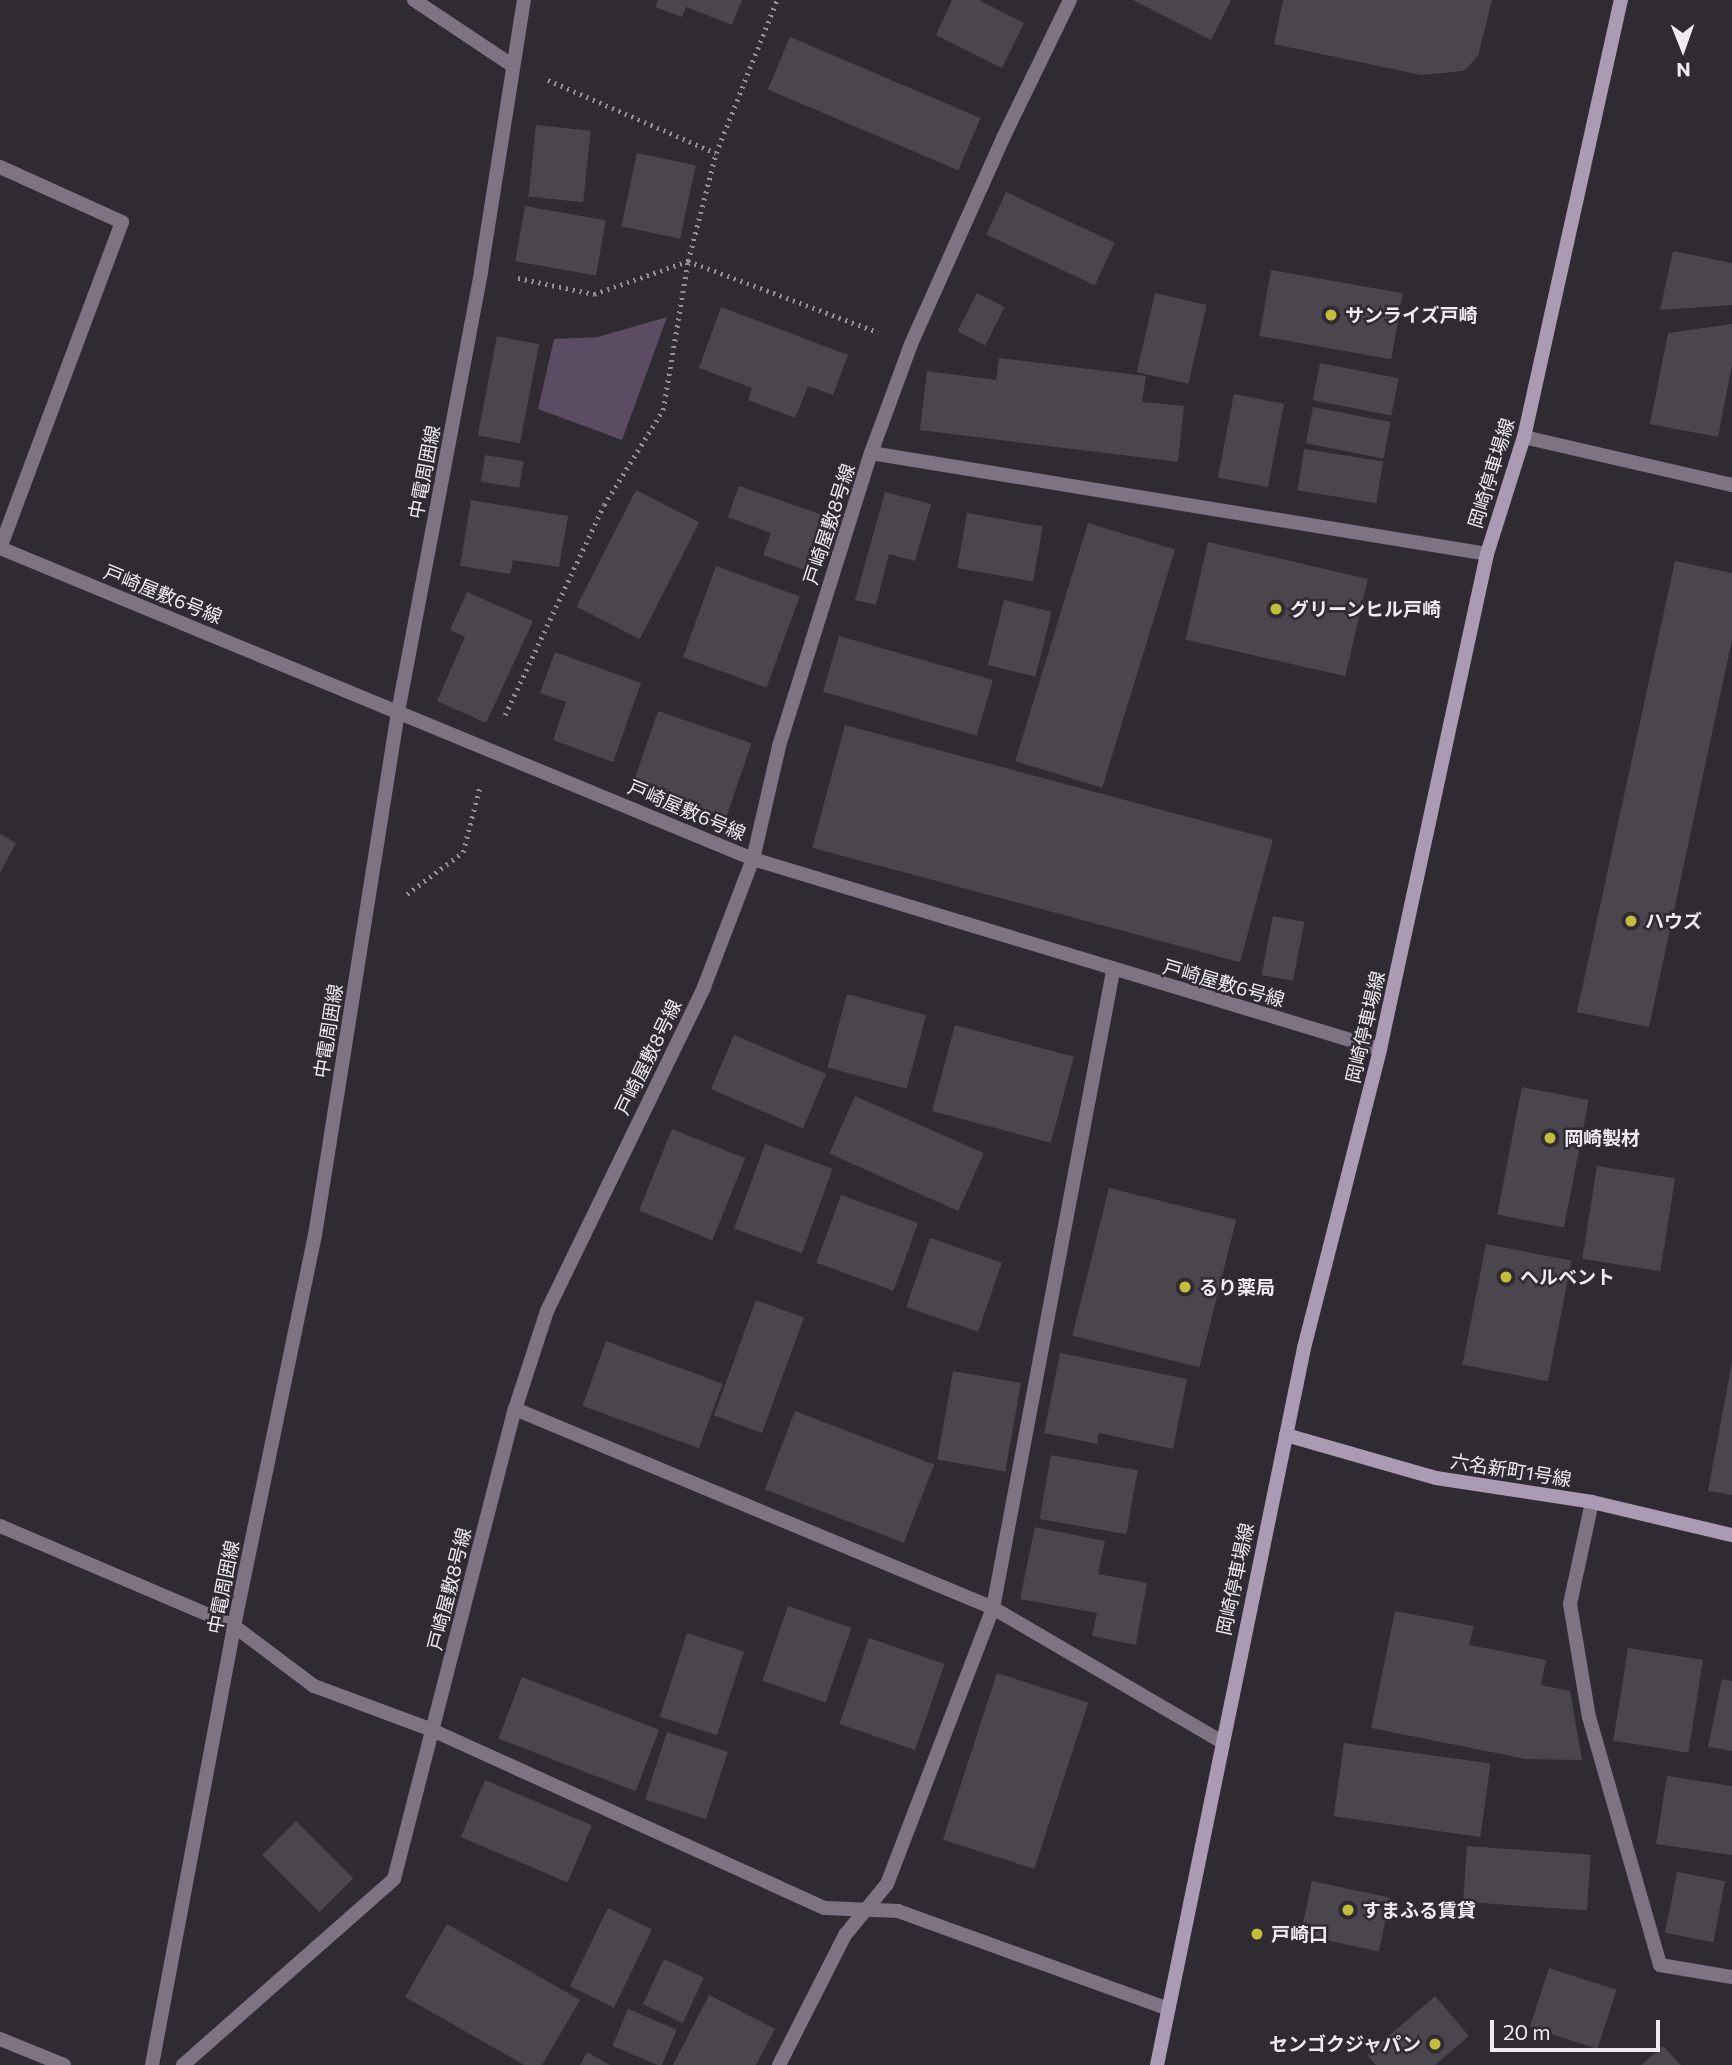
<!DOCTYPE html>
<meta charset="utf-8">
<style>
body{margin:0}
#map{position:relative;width:1732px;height:2065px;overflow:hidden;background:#302b33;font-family:Commissioner,"Noto Sans JP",sans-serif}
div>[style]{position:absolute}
.green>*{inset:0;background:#5b4c63}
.building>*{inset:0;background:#4b454e;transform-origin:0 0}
.path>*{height:4.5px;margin-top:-2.25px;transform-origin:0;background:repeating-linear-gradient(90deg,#949097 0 2px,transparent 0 7px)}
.lane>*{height:14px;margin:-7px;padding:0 7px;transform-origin:7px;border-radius:7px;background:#7e7383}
.street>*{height:14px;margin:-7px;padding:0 7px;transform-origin:7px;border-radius:7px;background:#7e7383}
.secondary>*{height:14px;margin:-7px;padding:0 7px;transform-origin:7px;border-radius:7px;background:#ab9ab4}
.dots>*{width:19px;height:19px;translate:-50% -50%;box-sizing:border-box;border:4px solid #302b33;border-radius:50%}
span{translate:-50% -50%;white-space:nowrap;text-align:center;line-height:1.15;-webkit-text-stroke:5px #302b33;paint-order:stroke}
.poi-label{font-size:19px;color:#efebf1;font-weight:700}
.left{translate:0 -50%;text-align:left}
.right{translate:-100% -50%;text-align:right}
.street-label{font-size:19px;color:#efebf1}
.north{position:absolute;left:1648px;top:14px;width:70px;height:70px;-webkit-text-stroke:5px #302b33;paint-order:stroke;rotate:179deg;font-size:19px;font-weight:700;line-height:28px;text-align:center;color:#efebf1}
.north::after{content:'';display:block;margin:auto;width:24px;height:32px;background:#efebf1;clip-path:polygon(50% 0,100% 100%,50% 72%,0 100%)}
.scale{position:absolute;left:1490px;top:2020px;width:170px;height:32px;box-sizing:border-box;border:4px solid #efebf1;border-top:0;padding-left:9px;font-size:21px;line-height:24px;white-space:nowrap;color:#efebf1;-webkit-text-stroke:5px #302b33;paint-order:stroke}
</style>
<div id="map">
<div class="green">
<i style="clip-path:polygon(667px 317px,622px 440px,538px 409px,554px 339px,598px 337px)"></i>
</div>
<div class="building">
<i style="clip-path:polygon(658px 0,742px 0,732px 25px,686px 7px,682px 17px,655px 7px)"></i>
<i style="clip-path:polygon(952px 0,979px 0,1024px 23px,1002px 68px,936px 35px)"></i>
<i style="clip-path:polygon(1133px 0,1231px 0,1211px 40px)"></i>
<i style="clip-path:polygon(1283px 0,1492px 0,1478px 56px,1464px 71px,1421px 75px,1274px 44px)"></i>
<i style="left:790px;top:37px;width:207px;height:57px;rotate:23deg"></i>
<i style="left:536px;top:125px;width:55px;height:72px;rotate:6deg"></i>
<i style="left:637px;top:153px;width:60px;height:75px;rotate:12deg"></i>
<i style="left:1006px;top:192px;width:120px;height:47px;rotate:25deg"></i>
<i style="left:525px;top:206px;width:82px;height:56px;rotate:10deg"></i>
<i style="clip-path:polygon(1673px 251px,1732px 263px,1732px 305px,1660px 310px)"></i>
<i style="left:1271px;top:270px;width:134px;height:67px;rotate:10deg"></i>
<i style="left:977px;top:293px;width:31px;height:43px;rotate:27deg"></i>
<i style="left:1155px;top:293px;width:53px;height:81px;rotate:13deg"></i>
<i style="clip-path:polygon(721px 307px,848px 355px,833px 395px,808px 386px,795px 418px,748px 400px,752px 388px,699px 368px)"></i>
<i style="clip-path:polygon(1732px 324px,1732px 365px,1718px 437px,1650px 424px,1668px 333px)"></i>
<i style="left:497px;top:336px;width:43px;height:101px;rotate:11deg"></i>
<i style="clip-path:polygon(999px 358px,1146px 376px,1142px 402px,1184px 406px,1178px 462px,920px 430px,927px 371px,996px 380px)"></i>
<i style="left:1320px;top:363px;width:80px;height:38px;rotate:11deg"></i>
<i style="left:1234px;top:394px;width:51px;height:85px;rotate:11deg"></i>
<i style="left:1313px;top:407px;width:79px;height:37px;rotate:11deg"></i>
<i style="left:1304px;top:449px;width:80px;height:42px;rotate:9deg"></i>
<i style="left:485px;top:455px;width:39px;height:27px;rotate:9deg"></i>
<i style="clip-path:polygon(739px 486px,828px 517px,808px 571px,763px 555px,771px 533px,728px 517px)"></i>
<i style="left:636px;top:490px;width:71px;height:131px;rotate:27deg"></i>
<i style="clip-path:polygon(885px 492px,931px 504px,915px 561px,889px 554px,876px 605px,855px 600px)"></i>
<i style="clip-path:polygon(471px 500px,568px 516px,559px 567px,513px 560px,510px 574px,460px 566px)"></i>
<i style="left:967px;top:513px;width:77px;height:56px;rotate:10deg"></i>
<i style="left:1088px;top:523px;width:91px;height:249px;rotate:17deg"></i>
<i style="left:1208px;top:542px;width:164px;height:100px;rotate:13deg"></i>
<i style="clip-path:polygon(1675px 561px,1732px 573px,1732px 640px,1649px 1027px,1577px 1012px)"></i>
<i style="left:716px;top:566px;width:89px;height:97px;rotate:20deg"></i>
<i style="clip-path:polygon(467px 592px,533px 621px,486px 723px,437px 701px,465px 637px,450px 630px)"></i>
<i style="left:1004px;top:600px;width:49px;height:67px;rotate:14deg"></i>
<i style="left:839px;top:636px;width:160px;height:58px;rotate:16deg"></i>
<i style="clip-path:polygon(555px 652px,641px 683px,613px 762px,553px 740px,566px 702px,540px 693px)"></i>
<i style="left:658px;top:711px;width:99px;height:78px;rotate:19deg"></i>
<i style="left:845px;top:725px;width:443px;height:127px;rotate:15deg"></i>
<i style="clip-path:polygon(0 834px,16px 843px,0 873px)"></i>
<i style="left:1273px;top:916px;width:32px;height:60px;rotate:11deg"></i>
<i style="left:847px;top:994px;width:82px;height:76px;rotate:15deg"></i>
<i style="left:955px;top:1025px;width:123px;height:89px;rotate:15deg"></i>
<i style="left:734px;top:1035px;width:100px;height:59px;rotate:23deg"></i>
<i style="left:1522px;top:1087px;width:68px;height:130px;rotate:11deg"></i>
<i style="left:855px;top:1096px;width:141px;height:63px;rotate:24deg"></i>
<i style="left:672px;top:1129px;width:79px;height:88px;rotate:22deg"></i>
<i style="left:765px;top:1144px;width:72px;height:90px;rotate:20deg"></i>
<i style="left:1597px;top:1166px;width:79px;height:94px;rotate:9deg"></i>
<i style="left:1109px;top:1188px;width:131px;height:152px;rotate:14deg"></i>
<i style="left:841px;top:1195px;width:82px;height:72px;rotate:20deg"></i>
<i style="left:930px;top:1238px;width:76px;height:73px;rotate:19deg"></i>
<i style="left:1486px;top:1244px;width:87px;height:123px;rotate:11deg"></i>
<i style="left:756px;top:1300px;width:51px;height:123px;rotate:20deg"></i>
<i style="left:606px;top:1341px;width:124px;height:69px;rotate:20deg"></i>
<i style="clip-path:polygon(1060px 1353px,1187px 1379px,1173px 1449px,1099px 1433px,1097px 1444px,1044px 1433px)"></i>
<i style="clip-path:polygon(1732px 1362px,1732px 1495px,1708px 1491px)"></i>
<i style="left:953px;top:1371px;width:69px;height:90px;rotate:10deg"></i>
<i style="left:795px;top:1411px;width:149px;height:84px;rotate:21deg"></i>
<i style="left:1051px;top:1455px;width:88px;height:65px;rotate:10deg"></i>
<i style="clip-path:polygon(1035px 1527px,1105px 1541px,1098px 1574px,1147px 1583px,1136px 1645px,1092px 1636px,1097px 1613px,1020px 1599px)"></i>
<i style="left:788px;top:1606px;width:67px;height:79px;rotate:19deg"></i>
<i style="clip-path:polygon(1395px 1611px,1474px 1626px,1469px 1645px,1546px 1660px,1541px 1685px,1570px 1691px,1582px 1760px,1526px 1759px,1371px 1728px)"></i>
<i style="left:687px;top:1633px;width:60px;height:88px;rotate:18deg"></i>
<i style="left:869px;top:1638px;width:80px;height:91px;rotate:19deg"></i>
<i style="left:1628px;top:1648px;width:76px;height:94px;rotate:9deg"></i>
<i style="left:997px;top:1673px;width:96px;height:175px;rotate:18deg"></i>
<i style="left:522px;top:1677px;width:147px;height:66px;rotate:21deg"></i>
<i style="clip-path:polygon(1722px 1679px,1732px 1681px,1732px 1751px,1708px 1747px)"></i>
<i style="left:667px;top:1732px;width:64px;height:71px;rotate:18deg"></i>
<i style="left:1344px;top:1743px;width:148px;height:74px;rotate:8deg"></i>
<i style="clip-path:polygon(1667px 1776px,1732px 1786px,1732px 1855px,1656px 1844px)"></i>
<i style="left:485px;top:1780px;width:116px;height:62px;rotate:23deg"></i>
<i style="left:296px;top:1821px;width:81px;height:48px;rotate:45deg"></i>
<i style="left:1467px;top:1846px;width:124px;height:56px;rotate:4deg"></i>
<i style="left:1677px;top:1872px;width:49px;height:62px;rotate:11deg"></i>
<i style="left:1312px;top:1881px;width:80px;height:55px;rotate:12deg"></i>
<i style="left:608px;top:1908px;width:49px;height:87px;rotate:26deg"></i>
<i style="clip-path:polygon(447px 1924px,580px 2000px,542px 2065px,524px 2065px,405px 1997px)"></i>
<i style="left:664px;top:1959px;width:44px;height:50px;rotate:25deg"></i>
<i style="left:1549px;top:1968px;width:71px;height:62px;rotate:18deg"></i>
<i style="clip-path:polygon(709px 1995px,775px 2029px,756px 2065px,673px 2065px)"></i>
<i style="clip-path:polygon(1435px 1996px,1469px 2036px,1435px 2065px,1376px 2065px,1367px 2055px)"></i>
<i style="left:628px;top:2009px;width:53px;height:40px;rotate:23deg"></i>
<i style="clip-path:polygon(1663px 2046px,1681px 2065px,1641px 2065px)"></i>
<i style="clip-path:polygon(587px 2052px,610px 2065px,580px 2065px)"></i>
</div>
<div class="path">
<i style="left:548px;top:80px;width:183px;rotate:23.5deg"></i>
<i style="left:518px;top:278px;width:78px;rotate:11.9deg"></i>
<i style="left:594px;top:294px;width:100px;rotate:-19.3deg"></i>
<i style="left:688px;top:261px;width:203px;rotate:20.5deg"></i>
<i style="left:505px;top:715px;width:232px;rotate:-64.8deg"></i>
<i style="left:604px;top:505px;width:112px;rotate:-58.2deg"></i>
<i style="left:663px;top:410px;width:151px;rotate:-80.5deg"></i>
<i style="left:688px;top:261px;width:112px;rotate:-75.5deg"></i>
<i style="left:716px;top:153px;width:165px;rotate:-68.3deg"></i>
<i style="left:407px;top:894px;width:70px;rotate:-36.9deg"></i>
<i style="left:463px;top:852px;width:68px;rotate:-75.6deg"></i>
</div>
<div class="lane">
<i style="left:515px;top:1409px;width:518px;rotate:22.6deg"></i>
<i style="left:993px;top:1608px;width:264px;rotate:30.3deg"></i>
<i style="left:0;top:1526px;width:254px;rotate:23.1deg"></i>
<i style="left:234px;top:1626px;width:100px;rotate:36.9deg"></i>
<i style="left:314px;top:1686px;width:126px;rotate:20.4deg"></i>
<i style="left:779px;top:2065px;width:146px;rotate:-63.1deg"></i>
<i style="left:845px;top:1935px;width:66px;rotate:-50.5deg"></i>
<i style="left:887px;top:1884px;width:296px;rotate:-69deg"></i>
<i style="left:993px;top:1608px;width:648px;rotate:-79.33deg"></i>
</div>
<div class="street">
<i style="left:414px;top:0;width:118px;rotate:33.6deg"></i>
<i style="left:0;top:167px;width:134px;rotate:24.3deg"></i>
<i style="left:122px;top:222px;width:348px;rotate:110.5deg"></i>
<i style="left:1524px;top:437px;width:213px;rotate:13deg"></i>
<i style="left:871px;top:453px;width:624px;rotate:9.31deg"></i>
<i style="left:0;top:548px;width:815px;rotate:22.44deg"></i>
<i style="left:753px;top:859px;width:655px;rotate:16.86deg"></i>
<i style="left:1592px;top:1502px;width:104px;rotate:102.2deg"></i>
<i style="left:1570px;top:1604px;width:115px;rotate:80.5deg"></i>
<i style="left:1589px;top:1717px;width:258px;rotate:74deg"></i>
<i style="left:1660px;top:1965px;width:73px;rotate:9.5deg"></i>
<i style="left:432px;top:1730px;width:431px;rotate:24.4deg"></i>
<i style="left:825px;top:1908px;width:73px;rotate:2.4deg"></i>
<i style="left:898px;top:1911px;width:285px;rotate:19.9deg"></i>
<i style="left:0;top:2039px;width:69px;rotate:22.1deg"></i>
<i style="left:152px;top:2065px;width:447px;rotate:-79.4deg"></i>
<i style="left:234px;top:1626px;width:399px;rotate:-78.3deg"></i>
<i style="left:315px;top:1235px;width:530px;rotate:-80.98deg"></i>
<i style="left:398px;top:712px;width:449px;rotate:-79.3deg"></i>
<i style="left:481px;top:271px;width:274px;rotate:-81deg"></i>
<i style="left:183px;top:2065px;width:281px;rotate:-41.4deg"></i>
<i style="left:394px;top:1879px;width:485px;rotate:-75.6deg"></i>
<i style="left:515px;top:1409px;width:103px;rotate:-71.9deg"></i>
<i style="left:547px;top:1311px;width:360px;rotate:-64.1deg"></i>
<i style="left:704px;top:987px;width:137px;rotate:-69.1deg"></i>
<i style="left:753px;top:859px;width:116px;rotate:-77deg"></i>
<i style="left:779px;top:746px;width:307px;rotate:-72.6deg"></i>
<i style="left:871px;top:453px;width:116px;rotate:-69.8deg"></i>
<i style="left:911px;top:344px;width:226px;rotate:-65.9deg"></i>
<i style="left:1003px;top:138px;width:153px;rotate:-64.1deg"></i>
</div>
<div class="secondary">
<i style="left:1286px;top:1435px;width:156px;rotate:16deg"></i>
<i style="left:1436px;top:1478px;width:158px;rotate:8.7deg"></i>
<i style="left:1592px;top:1502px;width:144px;rotate:13.3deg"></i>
<i style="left:1157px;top:2065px;width:732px;rotate:-78.41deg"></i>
<i style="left:1304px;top:1348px;width:309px;rotate:-75.7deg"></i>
<i style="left:1380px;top:1049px;width:506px;rotate:-77.8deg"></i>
<i style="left:1487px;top:554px;width:123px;rotate:-72.5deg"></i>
<i style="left:1524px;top:437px;width:448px;rotate:-77.5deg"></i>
</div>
<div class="dots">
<i style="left:1331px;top:315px;background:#c6bc3c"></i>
<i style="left:1276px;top:609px;background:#c6bc3c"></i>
<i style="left:1631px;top:921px;background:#c6bc3c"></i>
<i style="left:1550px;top:1138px;background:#c6bc3c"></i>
<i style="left:1506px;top:1277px;background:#c6bc3c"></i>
<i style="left:1185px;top:1287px;background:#c6bc3c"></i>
<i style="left:1348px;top:1910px;background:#c6bc3c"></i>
<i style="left:1257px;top:1934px;background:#c6bc3c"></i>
<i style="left:1435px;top:2044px;background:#c6bc3c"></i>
</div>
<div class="poi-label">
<span class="left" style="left:1345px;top:315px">サンライズ戸崎</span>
<span class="left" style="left:1290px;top:609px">グリーンヒル戸崎</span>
<span class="left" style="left:1645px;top:921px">ハウズ</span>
<span class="left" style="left:1564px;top:1138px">岡崎製材</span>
<span class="left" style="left:1520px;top:1277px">ヘルベント</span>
<span class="left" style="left:1199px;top:1287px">るり薬局</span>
<span class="left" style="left:1362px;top:1910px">すまふる賃貸</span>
<span class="left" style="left:1271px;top:1934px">戸崎口</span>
<span class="right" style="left:1421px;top:2044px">センゴクジャパン</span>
</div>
<div class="street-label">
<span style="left:424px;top:472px;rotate:-79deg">中電周囲線</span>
<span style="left:1491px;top:473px;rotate:-73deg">岡崎停車場線</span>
<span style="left:829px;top:524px;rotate:-72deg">戸崎屋敷8号線</span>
<span style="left:163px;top:594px;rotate:22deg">戸崎屋敷6号線</span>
<span style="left:687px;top:810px;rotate:23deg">戸崎屋敷6号線</span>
<span style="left:1224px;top:983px;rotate:16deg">戸崎屋敷6号線</span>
<span style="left:1365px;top:1027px;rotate:-77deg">岡崎停車場線</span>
<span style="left:328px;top:1031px;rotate:-81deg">中電周囲線</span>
<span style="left:648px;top:1057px;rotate:-64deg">戸崎屋敷8号線</span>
<span style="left:1511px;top:1470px;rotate:9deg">六名新町1号線</span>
<span style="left:1235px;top:1579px;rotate:-78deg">岡崎停車場線</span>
<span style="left:223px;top:1587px;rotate:-79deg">中電周囲線</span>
<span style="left:449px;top:1589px;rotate:-76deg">戸崎屋敷8号線</span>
</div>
<div class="north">N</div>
<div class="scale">20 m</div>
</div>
